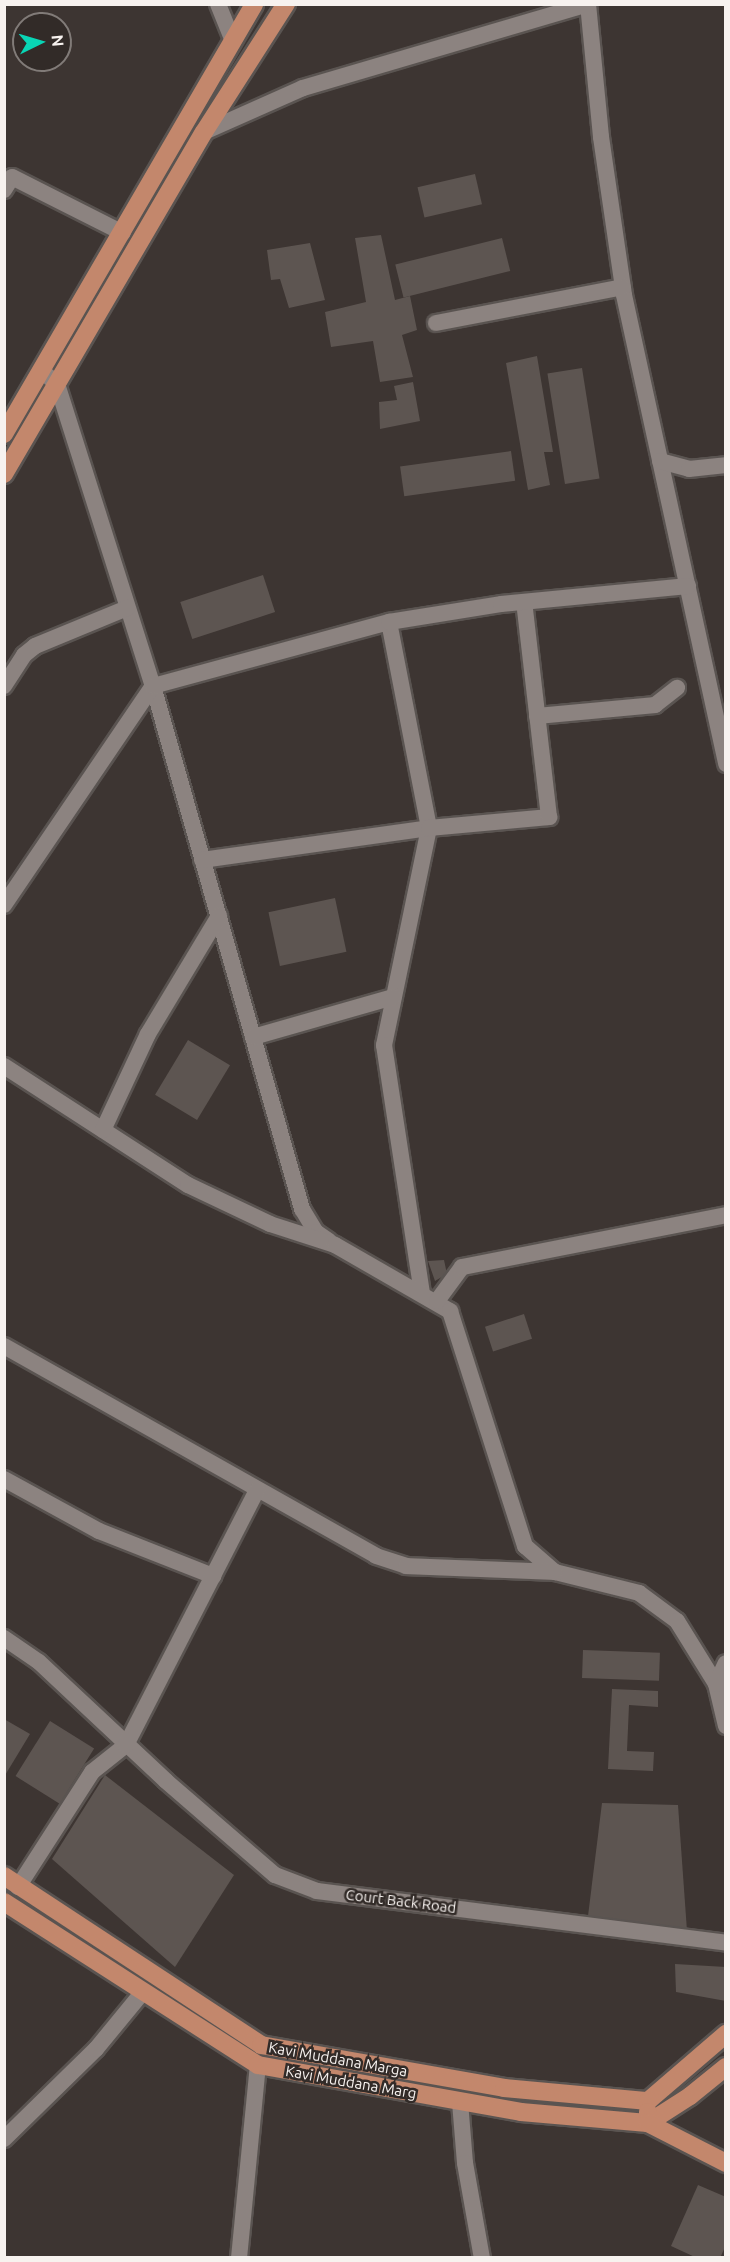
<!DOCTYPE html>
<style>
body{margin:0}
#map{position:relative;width:730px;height:2262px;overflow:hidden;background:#3d3532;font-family:Ubuntu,sans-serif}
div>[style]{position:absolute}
.building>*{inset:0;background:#5d5551;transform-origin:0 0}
.roads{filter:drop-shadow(2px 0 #5a5451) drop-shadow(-2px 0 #5a5451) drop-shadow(0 2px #5a5451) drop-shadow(0 -2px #5a5451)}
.minor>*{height:16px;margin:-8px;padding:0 8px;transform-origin:8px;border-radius:8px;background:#8c8380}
.major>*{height:18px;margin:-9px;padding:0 9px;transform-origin:9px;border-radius:9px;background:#c3876c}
span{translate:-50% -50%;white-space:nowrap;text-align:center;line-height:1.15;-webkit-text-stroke:5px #322b28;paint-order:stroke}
.street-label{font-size:15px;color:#f7f2ef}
.frame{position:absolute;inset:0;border:6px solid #f7f2ef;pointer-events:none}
.north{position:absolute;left:12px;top:12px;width:60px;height:60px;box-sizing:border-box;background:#322b28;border:2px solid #817b78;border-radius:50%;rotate:85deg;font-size:16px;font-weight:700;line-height:24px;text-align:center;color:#f7f2ef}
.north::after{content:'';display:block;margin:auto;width:21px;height:27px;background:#09d5b5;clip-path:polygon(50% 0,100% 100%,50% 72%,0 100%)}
</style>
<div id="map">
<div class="building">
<i style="left:475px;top:174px;width:31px;height:59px;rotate:77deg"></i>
<i style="clip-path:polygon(381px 235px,395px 300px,410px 296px,417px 330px,402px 335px,413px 377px,380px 382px,373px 341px,331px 347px,325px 312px,366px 302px,355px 238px)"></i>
<i style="left:502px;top:238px;width:34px;height:110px;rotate:76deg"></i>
<i style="clip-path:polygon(310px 243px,325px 300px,289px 308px,280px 279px,271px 280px,267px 250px)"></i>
<i style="clip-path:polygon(537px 356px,553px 452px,544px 452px,550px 485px,528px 490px,506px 363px)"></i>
<i style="left:582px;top:368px;width:112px;height:35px;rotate:81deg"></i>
<i style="clip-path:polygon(413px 382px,420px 421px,380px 429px,379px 402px,397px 400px,394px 386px)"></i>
<i style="left:511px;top:451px;width:30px;height:112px;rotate:82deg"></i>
<i style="left:263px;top:575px;width:39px;height:87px;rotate:72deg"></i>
<i style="left:335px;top:898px;width:55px;height:68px;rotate:78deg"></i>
<i style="left:188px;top:1040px;width:49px;height:64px;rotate:31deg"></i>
<i style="clip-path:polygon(444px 1260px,447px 1274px,435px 1281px,428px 1261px)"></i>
<i style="left:524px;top:1314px;width:26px;height:41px;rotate:72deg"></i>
<i style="left:583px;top:1650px;width:77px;height:28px;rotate:2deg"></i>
<i style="clip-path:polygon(612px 1689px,658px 1691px,658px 1707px,629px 1705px,627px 1751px,654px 1752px,653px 1771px,608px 1769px)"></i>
<i style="clip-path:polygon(4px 1719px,30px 1734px,4px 1777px)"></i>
<i style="left:50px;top:1721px;width:52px;height:65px;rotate:32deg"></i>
<i style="clip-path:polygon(105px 1775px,234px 1875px,175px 1967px,52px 1859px)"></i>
<i style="clip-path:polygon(602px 1803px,678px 1805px,687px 1931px,588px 1916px)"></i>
<i style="clip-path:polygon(675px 1964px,726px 1967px,726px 2001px,676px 1992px)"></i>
<i style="clip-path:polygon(698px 2185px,726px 2197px,726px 2245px,720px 2258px,697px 2258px,671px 2246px)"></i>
</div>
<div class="roads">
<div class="minor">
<i style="left:218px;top:4px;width:38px;rotate:68deg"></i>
<i style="left:588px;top:4px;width:134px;rotate:84.4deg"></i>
<i style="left:601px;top:137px;width:160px;rotate:81.7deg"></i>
<i style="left:624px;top:295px;width:480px;rotate:77.7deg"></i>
<i style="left:204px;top:132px;width:108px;rotate:-24deg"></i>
<i style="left:303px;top:88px;width:297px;rotate:-16.4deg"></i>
<i style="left:4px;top:190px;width:15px;rotate:-58deg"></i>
<i style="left:12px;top:177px;width:124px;rotate:26.8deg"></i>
<i style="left:436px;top:323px;width:190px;rotate:-10.9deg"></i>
<i style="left:42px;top:371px;width:20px;rotate:41deg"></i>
<i style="left:57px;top:384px;width:317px;rotate:72.4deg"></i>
<i style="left:153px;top:686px;width:544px;rotate:74.1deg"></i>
<i style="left:302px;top:1209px;width:27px;rotate:59deg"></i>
<i style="left:316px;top:1232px;width:16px;rotate:35deg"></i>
<i style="left:660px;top:461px;width:30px;rotate:15deg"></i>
<i style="left:689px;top:469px;width:37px;rotate:-6deg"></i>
<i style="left:389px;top:622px;width:210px;rotate:79deg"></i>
<i style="left:429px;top:828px;width:222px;rotate:101.7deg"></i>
<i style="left:384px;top:1045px;width:250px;rotate:81.3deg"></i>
<i style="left:4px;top:686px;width:37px;rotate:-57deg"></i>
<i style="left:24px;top:655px;width:14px;rotate:-39deg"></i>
<i style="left:35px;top:646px;width:100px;rotate:-22.4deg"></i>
<i style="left:537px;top:716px;width:119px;rotate:-5.3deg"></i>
<i style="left:655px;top:705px;width:28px;rotate:-38deg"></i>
<i style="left:202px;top:860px;width:229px;rotate:-8deg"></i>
<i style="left:429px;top:828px;width:121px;rotate:-5.2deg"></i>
<i style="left:549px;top:817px;width:216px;rotate:-96.6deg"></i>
<i style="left:4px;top:905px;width:265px;rotate:-55.8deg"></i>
<i style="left:153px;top:686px;width:245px;rotate:-15.2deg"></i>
<i style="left:389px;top:622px;width:113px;rotate:-9.1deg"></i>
<i style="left:501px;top:604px;width:188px;rotate:-5.5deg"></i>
<i style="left:253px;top:1037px;width:146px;rotate:-15.9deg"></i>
<i style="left:4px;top:1066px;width:219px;rotate:32.9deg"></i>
<i style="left:188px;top:1185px;width:91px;rotate:25.4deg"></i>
<i style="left:270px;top:1224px;width:68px;rotate:17.9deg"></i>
<i style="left:335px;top:1245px;width:133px;rotate:29.9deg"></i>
<i style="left:450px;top:1311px;width:247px;rotate:72.3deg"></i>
<i style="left:525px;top:1546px;width:40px;rotate:41deg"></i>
<i style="left:555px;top:1572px;width:87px;rotate:14deg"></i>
<i style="left:639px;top:1593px;width:47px;rotate:36.4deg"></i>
<i style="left:677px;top:1621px;width:74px;rotate:58.2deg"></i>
<i style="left:716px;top:1684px;width:43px;rotate:76.6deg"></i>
<i style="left:103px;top:1130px;width:106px;rotate:-64.9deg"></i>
<i style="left:148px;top:1034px;width:138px;rotate:-59deg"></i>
<i style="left:437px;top:1301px;width:42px;rotate:-53.7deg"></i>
<i style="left:462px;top:1267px;width:269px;rotate:-11.1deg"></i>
<i style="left:4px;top:1346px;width:427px;rotate:29.4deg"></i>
<i style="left:376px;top:1556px;width:32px;rotate:18deg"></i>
<i style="left:406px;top:1566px;width:149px;rotate:2.3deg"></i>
<i style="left:4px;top:1479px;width:108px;rotate:28.7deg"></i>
<i style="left:99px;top:1531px;width:123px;rotate:21.5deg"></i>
<i style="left:4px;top:1638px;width:42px;rotate:34.4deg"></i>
<i style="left:39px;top:1662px;width:174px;rotate:43.1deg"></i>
<i style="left:166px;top:1781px;width:144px;rotate:40.8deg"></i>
<i style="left:275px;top:1875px;width:45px;rotate:20.9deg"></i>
<i style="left:317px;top:1891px;width:412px;rotate:7.2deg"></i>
<i style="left:716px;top:1684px;width:23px;rotate:-65deg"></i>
<i style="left:18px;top:1887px;width:137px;rotate:-57.2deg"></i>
<i style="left:92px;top:1772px;width:43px;rotate:-38.5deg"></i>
<i style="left:126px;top:1745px;width:287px;rotate:-62.8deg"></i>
<i style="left:460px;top:2102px;width:61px;rotate:85.3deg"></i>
<i style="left:465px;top:2163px;width:97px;rotate:79.9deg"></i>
<i style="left:4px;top:2139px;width:129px;rotate:-44.4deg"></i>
<i style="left:96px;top:2049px;width:72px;rotate:-50.6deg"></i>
<i style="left:239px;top:2258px;width:194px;rotate:-84.4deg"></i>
</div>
<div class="major">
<i style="left:4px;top:434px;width:497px;rotate:-59.8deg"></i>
<i style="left:4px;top:474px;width:396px;rotate:-59.7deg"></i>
<i style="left:204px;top:132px;width:152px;rotate:-57.4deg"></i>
<i style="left:4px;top:1876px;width:308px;rotate:33.3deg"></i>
<i style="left:261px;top:2045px;width:247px;rotate:10deg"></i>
<i style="left:504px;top:2088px;width:145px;rotate:5.2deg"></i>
<i style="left:4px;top:1902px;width:302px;rotate:32.7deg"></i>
<i style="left:258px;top:2065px;width:267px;rotate:10.1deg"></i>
<i style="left:521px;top:2112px;width:127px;rotate:5deg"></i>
<i style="left:648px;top:2123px;width:50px;rotate:-32.7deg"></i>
<i style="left:690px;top:2096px;width:46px;rotate:-38.9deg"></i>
<i style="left:648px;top:2101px;width:103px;rotate:-40.7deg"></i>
<i style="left:648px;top:2112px;width:11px;rotate:90deg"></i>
<i style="left:648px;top:2123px;width:88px;rotate:27.1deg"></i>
</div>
</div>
<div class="street-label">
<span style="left:401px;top:1901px;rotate:7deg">Court Back Road</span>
<span style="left:338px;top:2059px;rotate:10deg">Kavi Muddana Marga</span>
<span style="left:351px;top:2082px;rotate:10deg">Kavi Muddana Marg</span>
</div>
<div class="frame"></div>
<div class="north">N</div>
</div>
